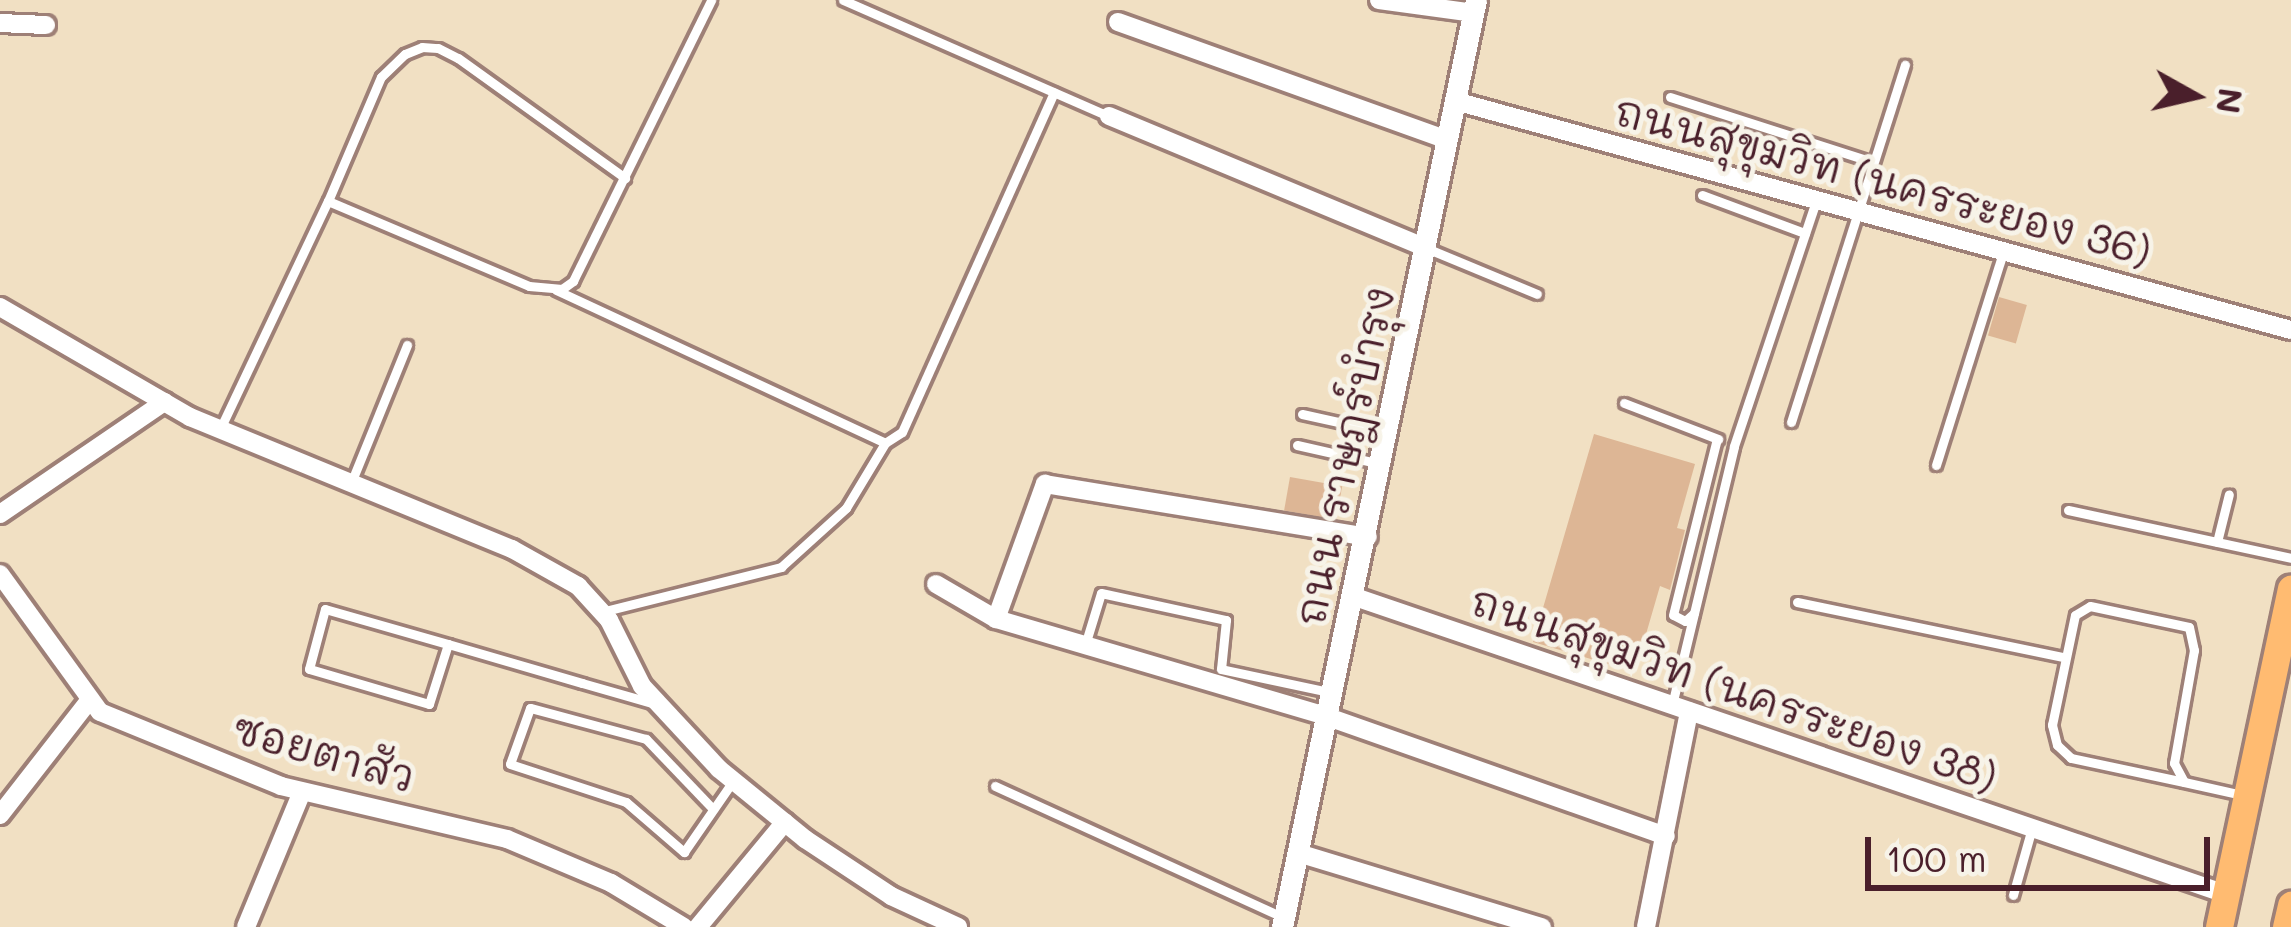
<!DOCTYPE html>
<meta charset="utf-8">
<style>
body{margin:0}
#map{position:relative;width:2291px;height:927px;overflow:hidden;background:#f1e0c3;font-family:Mali,"Playpen Sans Thai",sans-serif}
div>[style]{position:absolute}
.building>*{inset:0;background:#ddb695;transform-origin:0 0}
.roads{filter:drop-shadow(3px 0 #9e8077) drop-shadow(-3px 0 #9e8077) drop-shadow(0 3px #9e8077) drop-shadow(0 -3px #9e8077)}
.service>*{height:9px;margin:-4.5px;padding:0 4.5px;transform-origin:4.5px;border-radius:4.5px;background:#fff}
.minor>*{height:18px;margin:-9px;padding:0 9px;transform-origin:9px;border-radius:9px;background:#fff}
.tertiary>*{height:21px;margin:-10.5px;padding:0 10.5px;transform-origin:10.5px;border-radius:10.5px;background:#fff}
.primary>*{height:27px;margin:-13.5px;padding:0 13.5px;transform-origin:13.5px;border-radius:13.5px;background:#ffbb71}
span{translate:-50% -50%;white-space:nowrap;text-align:center;line-height:1.15;-webkit-text-stroke:10px #f7f3e8;paint-order:stroke}
.street-label{font-size:42px;color:#4a1f2b}
.north{position:absolute;left:2135px;top:36px;width:120px;height:120px;-webkit-text-stroke:9px #f7f3e8;paint-order:stroke;rotate:98deg;font-size:33px;font-weight:700;line-height:48px;text-align:center;color:#4a1f2b}
.north::after{content:'';display:block;margin:auto;width:42px;height:54px;background:#4a1f2b;clip-path:polygon(50% 0,100% 100%,50% 72%,0 100%)}
.scale{position:absolute;left:1865px;top:837px;width:345px;height:54px;box-sizing:border-box;border:6px solid #4a1f2b;border-top:0;padding-left:15px;font-size:36px;line-height:42px;white-space:nowrap;color:#4a1f2b;-webkit-text-stroke:9px #f7f3e8;paint-order:stroke}
</style>
<div id="map">
<div class="building">
<i style="left:1999px;top:297px;width:29px;height:40px;rotate:16deg"></i>
<i style="clip-path:polygon(1594px 434px,1695px 464px,1677px 528px,1685px 530px,1670px 590px,1660px 586px,1635px 672px,1533px 642px)"></i>
<i style="left:1290px;top:477px;width:53px;height:34px;rotate:10deg"></i>
</div>
<div class="roads">
<div class="service">
<i style="left:843px;top:0;width:289px;rotate:23.6deg"></i>
<i style="left:1670px;top:97px;width:212px;rotate:17.8deg"></i>
<i style="left:1702px;top:195px;width:110px;rotate:20.3deg"></i>
<i style="left:328px;top:201px;width:135px;rotate:-66.9deg"></i>
<i style="left:381px;top:77px;width:33px;rotate:-44deg"></i>
<i style="left:405px;top:54px;width:18px;rotate:-22deg"></i>
<i style="left:422px;top:47px;width:16px;rotate:4deg"></i>
<i style="left:438px;top:48px;width:22px;rotate:27deg"></i>
<i style="left:458px;top:58px;width:206px;rotate:35.7deg"></i>
<i style="left:1426px;top:248px;width:120px;rotate:22.5deg"></i>
<i style="left:556px;top:290px;width:363px;rotate:24.9deg"></i>
<i style="left:885px;top:443px;width:20px;rotate:-33deg"></i>
<i style="left:902px;top:432px;width:372px;rotate:-65.9deg"></i>
<i style="left:1624px;top:403px;width:101px;rotate:21deg"></i>
<i style="left:1302px;top:414px;width:84px;rotate:12.4deg"></i>
<i style="left:1791px;top:422px;width:375px;rotate:-72.3deg"></i>
<i style="left:220px;top:429px;width:252px;rotate:-64.7deg"></i>
<i style="left:328px;top:201px;width:218px;rotate:22.9deg"></i>
<i style="left:529px;top:286px;width:33px;rotate:5deg"></i>
<i style="left:562px;top:289px;width:14px;rotate:-36deg"></i>
<i style="left:573px;top:281px;width:313px;rotate:-63.8deg"></i>
<i style="left:1297px;top:445px;width:82px;rotate:12.7deg"></i>
<i style="left:1936px;top:465px;width:222px;rotate:-72.5deg"></i>
<i style="left:351px;top:483px;width:149px;rotate:-67.9deg"></i>
<i style="left:2068px;top:510px;width:228px;rotate:12.1deg"></i>
<i style="left:2217px;top:542px;width:49px;rotate:-76deg"></i>
<i style="left:1797px;top:602px;width:272px;rotate:11.7deg"></i>
<i style="left:601px;top:612px;width:186px;rotate:-14deg"></i>
<i style="left:781px;top:567px;width:88px;rotate:-42.2deg"></i>
<i style="left:846px;top:508px;width:76px;rotate:-59deg"></i>
<i style="left:1694px;top:613px;width:12px;rotate:138deg"></i>
<i style="left:1685px;top:621px;width:13px;rotate:-153deg"></i>
<i style="left:1673px;top:615px;width:181px;rotate:-76deg"></i>
<i style="left:448px;top:644px;width:63px;rotate:107.6deg"></i>
<i style="left:429px;top:704px;width:125px;rotate:-163.7deg"></i>
<i style="left:309px;top:669px;width:62px;rotate:-75.1deg"></i>
<i style="left:325px;top:609px;width:128px;rotate:15.9deg"></i>
<i style="left:448px;top:644px;width:140px;rotate:16.2deg"></i>
<i style="left:582px;top:683px;width:76px;rotate:16deg"></i>
<i style="left:1085px;top:645px;width:54px;rotate:-72.9deg"></i>
<i style="left:1101px;top:593px;width:128px;rotate:12.2deg"></i>
<i style="left:1226px;top:620px;width:49px;rotate:95.8deg"></i>
<i style="left:1221px;top:669px;width:110px;rotate:12deg"></i>
<i style="left:1672px;top:705px;width:266px;rotate:-76.5deg"></i>
<i style="left:1734px;top:446px;width:262px;rotate:-71.5deg"></i>
<i style="left:2184px;top:782px;width:116px;rotate:-168deg"></i>
<i style="left:2071px;top:758px;width:19px;rotate:-137deg"></i>
<i style="left:2057px;top:745px;width:21px;rotate:-104deg"></i>
<i style="left:2052px;top:725px;width:112px;rotate:-78.2deg"></i>
<i style="left:2075px;top:615px;width:17px;rotate:-31deg"></i>
<i style="left:2090px;top:606px;width:101px;rotate:12deg"></i>
<i style="left:2189px;top:627px;width:24px;rotate:78deg"></i>
<i style="left:2194px;top:650px;width:115px;rotate:100deg"></i>
<i style="left:2174px;top:763px;width:21px;rotate:62deg"></i>
<i style="left:2184px;top:782px;width:59px;rotate:12.6deg"></i>
<i style="left:995px;top:786px;width:318px;rotate:24.5deg"></i>
<i style="left:713px;top:809px;width:97px;rotate:-133.7deg"></i>
<i style="left:646px;top:739px;width:120px;rotate:-165deg"></i>
<i style="left:530px;top:708px;width:59px;rotate:109.7deg"></i>
<i style="left:510px;top:764px;width:122px;rotate:18.1deg"></i>
<i style="left:626px;top:802px;width:77px;rotate:40.8deg"></i>
<i style="left:684px;top:852px;width:86px;rotate:-55.4deg"></i>
<i style="left:2013px;top:895px;width:70px;rotate:-74.2deg"></i>
</div>
<div class="minor">
<i style="left:1379px;top:0;width:96px;rotate:7.8deg"></i>
<i style="left:1118px;top:22px;width:347px;rotate:19.7deg"></i>
<i style="left:0;top:23px;width:46px;rotate:2.5deg"></i>
<i style="left:1455px;top:101px;width:867px;rotate:15.32deg"></i>
<i style="left:1109px;top:116px;width:343px;rotate:22.6deg"></i>
<i style="left:0;top:307px;width:220px;rotate:30.1deg"></i>
<i style="left:190px;top:417px;width:348px;rotate:22.3deg"></i>
<i style="left:512px;top:549px;width:76px;rotate:29.3deg"></i>
<i style="left:578px;top:586px;width:46px;rotate:47.6deg"></i>
<i style="left:609px;top:620px;width:74px;rotate:63.4deg"></i>
<i style="left:642px;top:686px;width:113px;rotate:47.1deg"></i>
<i style="left:719px;top:769px;width:111px;rotate:39.1deg"></i>
<i style="left:805px;top:839px;width:103px;rotate:33.5deg"></i>
<i style="left:891px;top:896px;width:74px;rotate:24.8deg"></i>
<i style="left:0;top:514px;width:199px;rotate:-34.3deg"></i>
<i style="left:0;top:574px;width:170px;rotate:54.1deg"></i>
<i style="left:100px;top:712px;width:196px;rotate:22.2deg"></i>
<i style="left:281px;top:786px;width:232px;rotate:13.2deg"></i>
<i style="left:507px;top:839px;width:113px;rotate:22.9deg"></i>
<i style="left:611px;top:883px;width:85px;rotate:31.1deg"></i>
<i style="left:936px;top:584px;width:69px;rotate:30.3deg"></i>
<i style="left:996px;top:619px;width:346px;rotate:16.4deg"></i>
<i style="left:1328px;top:717px;width:358px;rotate:19.4deg"></i>
<i style="left:1355px;top:597px;width:920px;rotate:18.83deg"></i>
<i style="left:996px;top:619px;width:144px;rotate:-70.1deg"></i>
<i style="left:1045px;top:484px;width:327px;rotate:9.3deg"></i>
<i style="left:0;top:815px;width:143px;rotate:-52.1deg"></i>
<i style="left:1298px;top:853px;width:255px;rotate:16.9deg"></i>
<i style="left:246px;top:927px;width:146px;rotate:-67.5deg"></i>
<i style="left:698px;top:927px;width:136px;rotate:-50.4deg"></i>
<i style="left:1646px;top:927px;width:220px;rotate:-78.7deg"></i>
</div>
<div class="tertiary">
<i style="left:1282px;top:927px;width:947px;rotate:-78.18deg"></i>
</div>
<div class="primary">
<i style="left:2219px;top:927px;width:346px;rotate:-78deg"></i>
<i style="left:2286px;top:927px;width:23px;rotate:-77deg"></i>
</div>
</div>
<div class="street-label">
<span style="left:1883px;top:180px;rotate:15deg">ถนนสุขุมวิท (นครระยอง 36)</span>
<span style="left:1344px;top:456px;rotate:-78deg">ถนน ราษฎร์บำรุง</span>
<span style="left:1734px;top:688px;rotate:19deg">ถนนสุขุมวิท (นครระยอง 38)</span>
<span style="left:324px;top:752px;rotate:16deg">ซอยตาสัว</span>
</div>
<div class="north">N</div>
<div class="scale">100 m</div>
</div>
